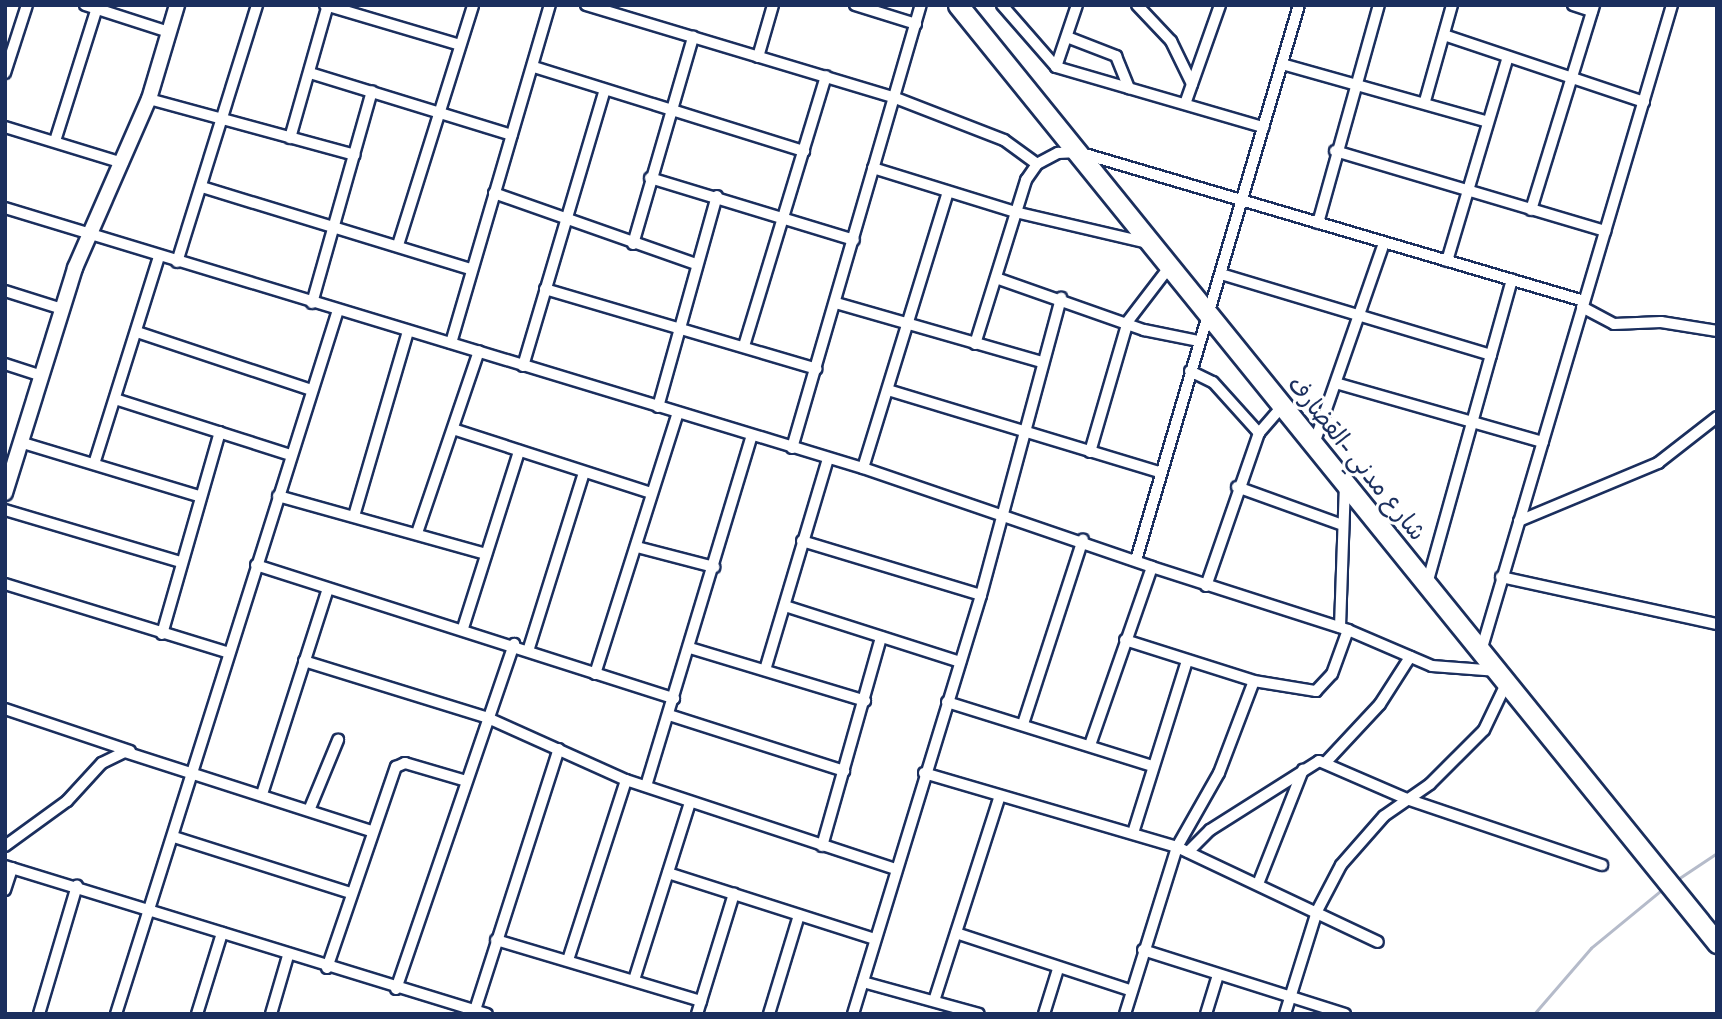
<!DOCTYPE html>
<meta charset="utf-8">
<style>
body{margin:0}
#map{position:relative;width:1722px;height:1019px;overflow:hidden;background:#fff;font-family:Itim,"Playpen Sans Arabic",sans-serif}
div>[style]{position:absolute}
.stream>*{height:2.5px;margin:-1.25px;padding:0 1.25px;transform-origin:1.25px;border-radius:1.25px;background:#b5bbca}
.roads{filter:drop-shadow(2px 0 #1b2f5e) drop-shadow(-2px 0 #1b2f5e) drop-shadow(0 2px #1b2f5e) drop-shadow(0 -2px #1b2f5e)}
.minor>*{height:10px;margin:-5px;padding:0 5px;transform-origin:5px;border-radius:5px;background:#fff}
.tertiary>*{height:14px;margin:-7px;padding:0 7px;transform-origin:7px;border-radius:7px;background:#fff}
.trunk>*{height:19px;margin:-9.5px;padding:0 9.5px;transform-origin:9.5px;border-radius:9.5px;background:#fff}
span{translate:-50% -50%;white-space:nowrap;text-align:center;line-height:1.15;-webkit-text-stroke:6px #fff;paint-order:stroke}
.street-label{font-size:24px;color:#1b2f5e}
.frame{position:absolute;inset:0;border:7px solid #1b2f5e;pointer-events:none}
</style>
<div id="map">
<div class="stream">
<i style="left:1675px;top:881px;width:50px;rotate:-33.7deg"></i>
<i style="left:1534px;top:1014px;width:87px;rotate:-49.2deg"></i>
<i style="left:1591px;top:948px;width:94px;rotate:-39.4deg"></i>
</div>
<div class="roads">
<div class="minor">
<i style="left:85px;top:5px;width:88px;rotate:17.8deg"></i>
<i style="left:325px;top:5px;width:141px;rotate:16.5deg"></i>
<i style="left:586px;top:5px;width:320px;rotate:16.7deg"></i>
<i style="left:893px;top:97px;width:119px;rotate:21.2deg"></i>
<i style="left:1004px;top:140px;width:41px;rotate:36deg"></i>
<i style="left:855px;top:5px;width:64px;rotate:17.3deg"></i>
<i style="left:1002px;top:5px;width:82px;rotate:48.9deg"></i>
<i style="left:1056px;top:67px;width:216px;rotate:16.2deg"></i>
<i style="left:1137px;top:5px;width:50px;rotate:46.6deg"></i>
<i style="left:1171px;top:41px;width:48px;rotate:64deg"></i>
<i style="left:1573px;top:5px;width:20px;rotate:18deg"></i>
<i style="left:1444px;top:35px;width:211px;rotate:18.5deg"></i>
<i style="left:1067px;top:37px;width:53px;rotate:21.2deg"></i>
<i style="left:1116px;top:56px;width:35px;rotate:68deg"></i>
<i style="left:758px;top:57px;width:54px;rotate:-73.9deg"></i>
<i style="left:1282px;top:64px;width:214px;rotate:15.7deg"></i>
<i style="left:534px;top:67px;width:283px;rotate:17.3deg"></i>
<i style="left:1056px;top:67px;width:65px;rotate:-71.3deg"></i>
<i style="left:5px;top:73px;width:71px;rotate:-72.1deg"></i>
<i style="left:310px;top:73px;width:211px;rotate:17.1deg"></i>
<i style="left:149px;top:99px;width:213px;rotate:15.2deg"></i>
<i style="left:1425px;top:101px;width:100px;rotate:-74.3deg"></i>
<i style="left:1185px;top:104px;width:105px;rotate:-70.5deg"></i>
<i style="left:5px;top:127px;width:123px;rotate:17deg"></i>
<i style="left:290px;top:138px;width:138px;rotate:-74.1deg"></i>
<i style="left:55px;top:141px;width:143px;rotate:-72.5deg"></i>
<i style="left:1335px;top:151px;width:282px;rotate:16.5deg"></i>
<i style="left:873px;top:168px;width:149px;rotate:17.2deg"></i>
<i style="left:1015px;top:212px;width:137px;rotate:13.1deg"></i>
<i style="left:650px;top:178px;width:213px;rotate:16.9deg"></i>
<i style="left:202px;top:187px;width:280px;rotate:17deg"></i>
<i style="left:494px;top:193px;width:214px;rotate:19.4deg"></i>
<i style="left:5px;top:208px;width:897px;rotate:16.86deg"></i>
<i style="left:863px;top:468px;width:305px;rotate:18.9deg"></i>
<i style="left:1152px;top:567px;width:188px;rotate:109.2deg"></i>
<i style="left:1531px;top:210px;width:214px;rotate:-72.9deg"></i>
<i style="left:1318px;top:223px;width:226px;rotate:-74.4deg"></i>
<i style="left:633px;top:244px;width:216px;rotate:-73.8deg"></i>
<i style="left:398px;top:245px;width:251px;rotate:-72.6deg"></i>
<i style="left:1447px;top:261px;width:213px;rotate:-73.4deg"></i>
<i style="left:177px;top:262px;width:269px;rotate:-72.7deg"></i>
<i style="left:1221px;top:274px;width:282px;rotate:16.7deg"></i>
<i style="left:996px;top:278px;width:157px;rotate:19.4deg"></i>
<i style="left:1144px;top:330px;width:55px;rotate:11.5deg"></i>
<i style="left:545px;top:289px;width:283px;rotate:16.4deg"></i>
<i style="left:5px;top:291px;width:60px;rotate:17.5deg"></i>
<i style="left:312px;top:303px;width:220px;rotate:-74.2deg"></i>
<i style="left:836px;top:303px;width:214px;rotate:16deg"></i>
<i style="left:1582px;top:307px;width:36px;rotate:28deg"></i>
<i style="left:1614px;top:324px;width:47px;rotate:-2.4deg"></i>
<i style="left:1661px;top:322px;width:57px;rotate:9.1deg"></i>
<i style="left:137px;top:332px;width:183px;rotate:18.4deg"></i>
<i style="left:451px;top:343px;width:352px;rotate:-73.7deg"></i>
<i style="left:975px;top:344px;width:172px;rotate:-72.7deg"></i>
<i style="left:1026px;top:180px;width:19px;rotate:-55deg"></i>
<i style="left:1037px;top:164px;width:24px;rotate:-28deg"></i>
<i style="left:1058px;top:153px;width:20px;rotate:-3deg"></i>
<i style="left:1078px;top:152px;width:527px;rotate:16.41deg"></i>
<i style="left:744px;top:346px;width:282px;rotate:-73.1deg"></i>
<i style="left:5px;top:364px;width:39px;rotate:18deg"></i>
<i style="left:523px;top:366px;width:288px;rotate:-73.5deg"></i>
<i style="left:1190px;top:371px;width:25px;rotate:26deg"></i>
<i style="left:1213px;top:382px;width:69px;rotate:48deg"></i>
<i style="left:1339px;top:384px;width:212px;rotate:15.9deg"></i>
<i style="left:891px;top:391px;width:281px;rotate:16.8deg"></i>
<i style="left:115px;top:399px;width:185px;rotate:17.7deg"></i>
<i style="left:658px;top:407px;width:219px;rotate:-74.4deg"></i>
<i style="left:456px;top:430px;width:205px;rotate:17.9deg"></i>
<i style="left:23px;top:443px;width:183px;rotate:16.8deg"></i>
<i style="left:1314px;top:444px;width:213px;rotate:-70.8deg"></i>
<i style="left:792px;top:448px;width:461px;rotate:-73.8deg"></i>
<i style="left:1090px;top:452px;width:136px;rotate:-73.8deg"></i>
<i style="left:1128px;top:321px;width:69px;rotate:-52.6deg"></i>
<i style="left:94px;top:464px;width:218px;rotate:-72.6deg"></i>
<i style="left:863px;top:468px;width:289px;rotate:-72.9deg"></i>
<i style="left:1237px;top:487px;width:109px;rotate:19.8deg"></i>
<i style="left:278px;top:496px;width:216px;rotate:15.6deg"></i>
<i style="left:5px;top:510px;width:184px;rotate:16.5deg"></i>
<i style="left:354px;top:516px;width:193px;rotate:-73.7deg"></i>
<i style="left:1519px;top:521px;width:151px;rotate:-22.6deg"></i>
<i style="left:1658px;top:463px;width:75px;rotate:-37.9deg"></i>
<i style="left:417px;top:533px;width:192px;rotate:-71.2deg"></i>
<i style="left:802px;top:541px;width:187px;rotate:16.8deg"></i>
<i style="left:637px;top:547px;width:80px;rotate:14.6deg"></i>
<i style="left:1136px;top:560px;width:578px;rotate:-73.63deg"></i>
<i style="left:256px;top:565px;width:439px;rotate:17.7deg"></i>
<i style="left:1152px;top:567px;width:206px;rotate:17.8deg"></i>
<i style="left:1348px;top:630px;width:91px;rotate:23.2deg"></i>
<i style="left:1432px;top:666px;width:66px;rotate:4.3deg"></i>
<i style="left:1501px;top:577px;width:221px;rotate:12.3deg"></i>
<i style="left:5px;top:584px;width:234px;rotate:17.1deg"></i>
<i style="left:1427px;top:584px;width:316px;rotate:-74.4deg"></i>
<i style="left:1206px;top:586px;width:162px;rotate:-70.9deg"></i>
<i style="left:1259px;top:433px;width:37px;rotate:-49deg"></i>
<i style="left:785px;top:606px;width:184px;rotate:17.7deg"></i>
<i style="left:1340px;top:627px;width:143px;rotate:-88deg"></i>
<i style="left:463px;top:628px;width:186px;rotate:-72.4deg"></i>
<i style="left:162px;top:634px;width:210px;rotate:-74deg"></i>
<i style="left:1125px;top:640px;width:135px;rotate:17.6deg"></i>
<i style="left:1254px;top:681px;width:63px;rotate:9.2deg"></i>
<i style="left:1316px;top:691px;width:23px;rotate:-47deg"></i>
<i style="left:1332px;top:674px;width:47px;rotate:-70deg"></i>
<i style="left:529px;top:648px;width:183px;rotate:-72.6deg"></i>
<i style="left:690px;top:648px;width:183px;rotate:16.8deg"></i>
<i style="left:1481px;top:651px;width:674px;rotate:-73.53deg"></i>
<i style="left:304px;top:661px;width:193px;rotate:17.2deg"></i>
<i style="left:488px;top:718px;width:151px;rotate:24.2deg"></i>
<i style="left:626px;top:780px;width:283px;rotate:18.3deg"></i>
<i style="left:765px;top:670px;width:220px;rotate:-73.4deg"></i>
<i style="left:595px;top:674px;width:274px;rotate:-72.4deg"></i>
<i style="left:947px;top:702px;width:215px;rotate:17.3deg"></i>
<i style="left:5px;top:709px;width:132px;rotate:18.6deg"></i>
<i style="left:669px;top:715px;width:184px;rotate:17.7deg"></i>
<i style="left:1023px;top:724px;width:194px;rotate:-72deg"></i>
<i style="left:1326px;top:762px;width:79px;rotate:-47deg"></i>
<i style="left:1380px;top:704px;width:56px;rotate:-57.4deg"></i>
<i style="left:924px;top:773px;width:264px;rotate:16.3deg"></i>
<i style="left:1177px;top:847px;width:222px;rotate:25.3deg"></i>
<i style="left:646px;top:786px;width:366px;rotate:-73.2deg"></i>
<i style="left:263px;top:791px;width:212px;rotate:-72.2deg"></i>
<i style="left:310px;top:808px;width:74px;rotate:-67.6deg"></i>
<i style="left:1133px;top:833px;width:180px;rotate:-72.6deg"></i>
<i style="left:174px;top:837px;width:186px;rotate:17.6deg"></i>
<i style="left:5px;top:846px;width:77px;rotate:-36deg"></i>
<i style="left:67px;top:801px;width:52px;rotate:-47.4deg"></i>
<i style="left:102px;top:763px;width:25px;rotate:-26deg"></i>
<i style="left:125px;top:752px;width:258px;rotate:17.8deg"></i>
<i style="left:822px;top:846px;width:217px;rotate:-74.2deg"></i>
<i style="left:1188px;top:852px;width:31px;rotate:-45deg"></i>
<i style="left:1210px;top:830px;width:129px;rotate:-32.3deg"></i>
<i style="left:1319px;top:761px;width:96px;rotate:23.4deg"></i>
<i style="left:1407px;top:799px;width:206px;rotate:18.7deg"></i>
<i style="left:5px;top:866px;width:504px;rotate:17.07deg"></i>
<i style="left:668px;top:873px;width:217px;rotate:17.7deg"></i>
<i style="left:1258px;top:884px;width:123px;rotate:-68.5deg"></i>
<i style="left:5px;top:890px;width:23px;rotate:-72deg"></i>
<i style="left:956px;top:933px;width:185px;rotate:18.2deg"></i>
<i style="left:496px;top:940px;width:214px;rotate:16.6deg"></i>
<i style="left:1143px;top:950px;width:212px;rotate:17.6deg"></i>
<i style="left:568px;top:960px;width:189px;rotate:-72.1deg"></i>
<i style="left:327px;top:968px;width:213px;rotate:-71.1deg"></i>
<i style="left:396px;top:767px;width:10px;rotate:-24deg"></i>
<i style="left:405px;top:763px;width:64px;rotate:16.4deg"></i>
<i style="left:634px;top:980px;width:187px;rotate:-72.5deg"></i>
<i style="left:863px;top:982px;width:120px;rotate:15.4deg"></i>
<i style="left:396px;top:989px;width:365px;rotate:-71.1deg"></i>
<i style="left:934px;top:1001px;width:215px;rotate:-72.2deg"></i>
<i style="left:475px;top:1010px;width:274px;rotate:-72.2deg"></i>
<i style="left:39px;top:1014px;width:134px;rotate:-73.5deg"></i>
<i style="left:116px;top:1014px;width:738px;rotate:-72.5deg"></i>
<i style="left:197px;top:1014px;width:85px;rotate:-72.8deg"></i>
<i style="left:271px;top:1014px;width:60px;rotate:-73.7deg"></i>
<i style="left:697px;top:1014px;width:126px;rotate:-72.9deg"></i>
<i style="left:769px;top:1014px;width:103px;rotate:-73.1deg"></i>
<i style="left:853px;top:1014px;width:438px;rotate:-73deg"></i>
<i style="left:981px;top:595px;width:308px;rotate:-74.9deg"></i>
<i style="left:1044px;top:1014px;width:47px;rotate:-72.7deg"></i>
<i style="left:1125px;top:1014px;width:175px;rotate:-72.7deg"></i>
<i style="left:1177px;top:847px;width:85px;rotate:-60.4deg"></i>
<i style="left:1219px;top:773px;width:98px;rotate:-69.2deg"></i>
<i style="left:1206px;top:1014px;width:41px;rotate:-72.9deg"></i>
<i style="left:1285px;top:1014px;width:108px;rotate:-72.7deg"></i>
<i style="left:1317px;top:911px;width:52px;rotate:-62.4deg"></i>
<i style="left:1341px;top:865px;width:65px;rotate:-48.7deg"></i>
<i style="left:1384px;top:816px;width:56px;rotate:-34.8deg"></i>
<i style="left:1430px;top:784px;width:76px;rotate:-45deg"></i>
<i style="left:1484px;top:730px;width:53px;rotate:-64.4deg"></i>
</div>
<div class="tertiary">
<i style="left:5px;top:493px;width:236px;rotate:-72.7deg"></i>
<i style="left:75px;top:268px;width:184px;rotate:-66.4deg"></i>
<i style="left:149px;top:99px;width:98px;rotate:-73.4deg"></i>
</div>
<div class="trunk">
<i style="left:958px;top:5px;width:1207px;rotate:51.02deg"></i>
</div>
</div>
<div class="street-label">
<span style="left:1357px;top:458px;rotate:51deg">شارع مدني -القضارف</span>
</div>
<div class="frame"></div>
</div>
